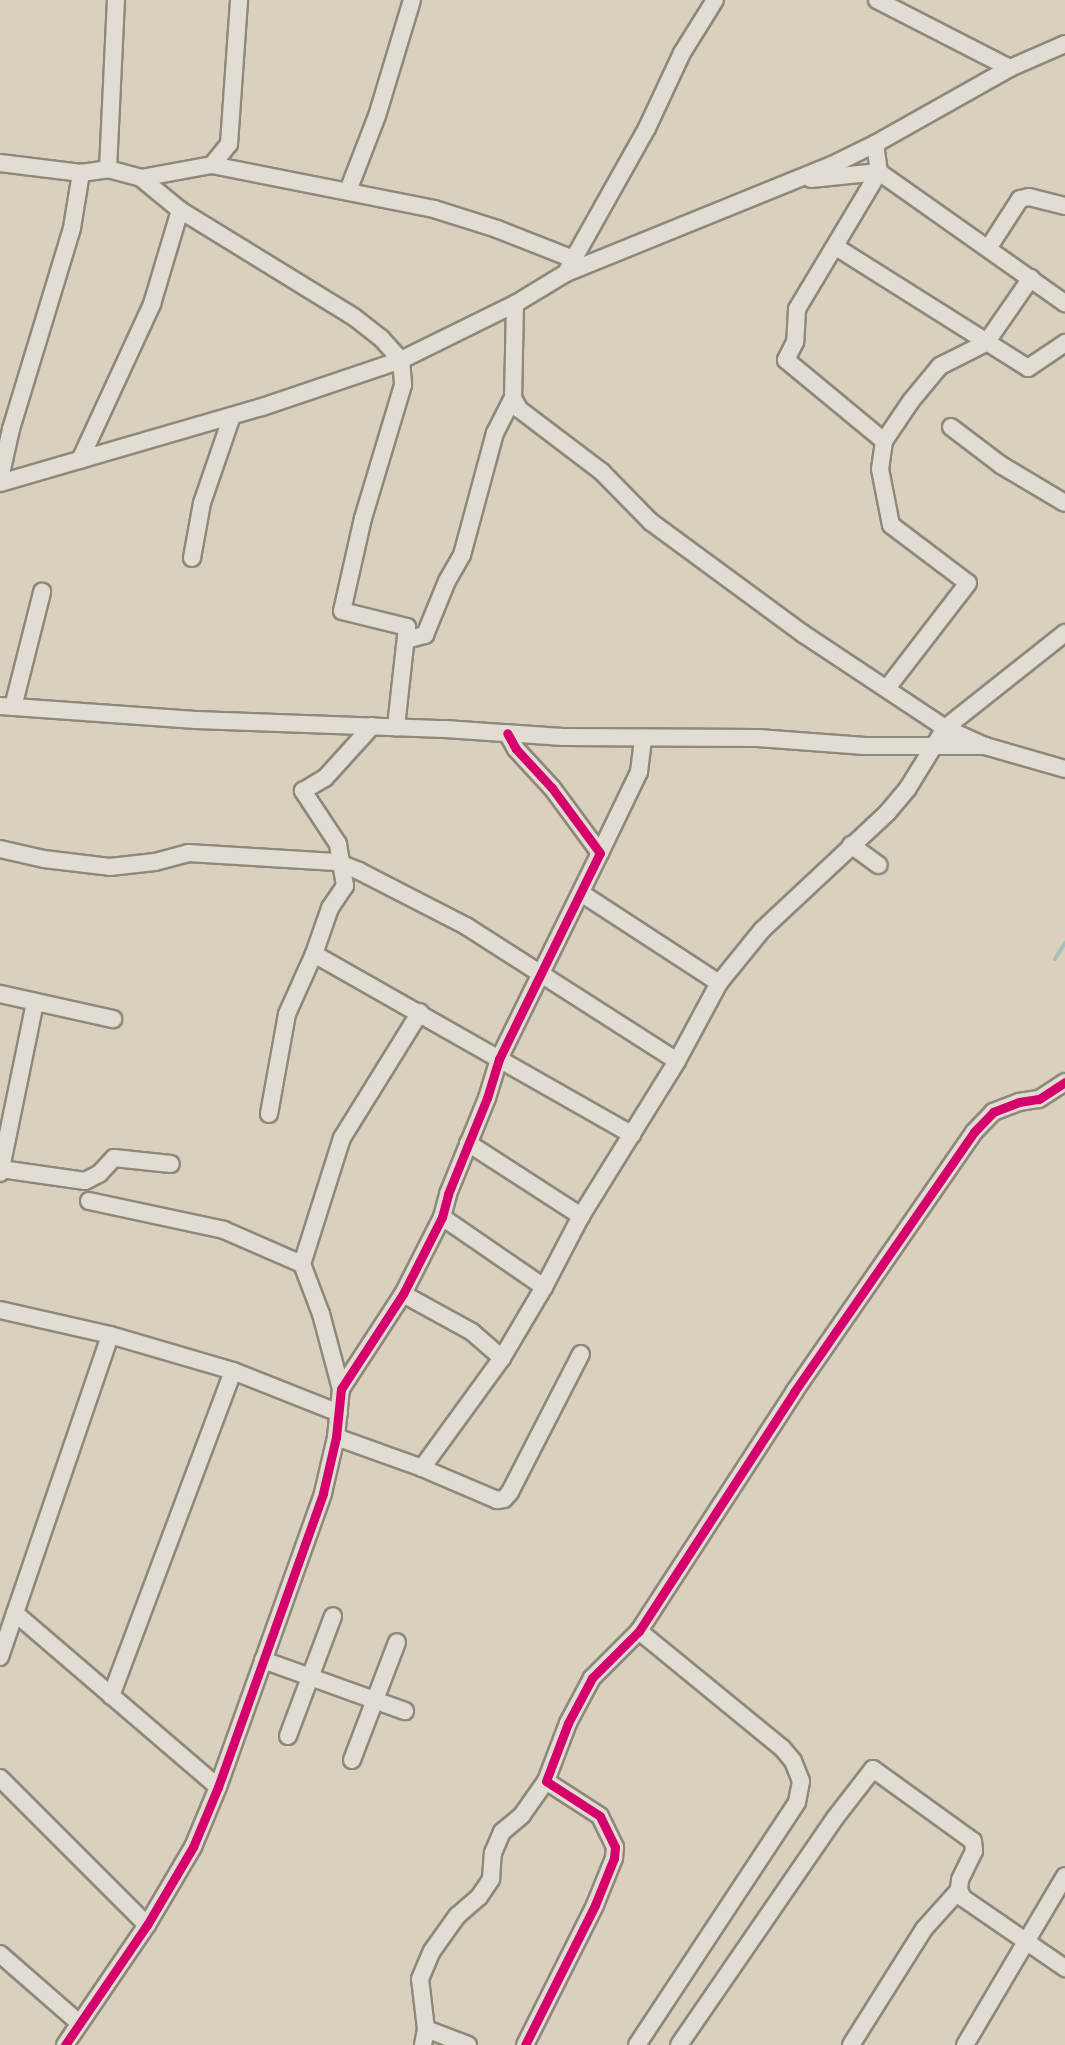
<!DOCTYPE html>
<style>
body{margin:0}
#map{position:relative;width:1065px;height:2045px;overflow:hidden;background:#d9d0bd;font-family:Vollkorn,serif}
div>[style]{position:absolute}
.stream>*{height:4px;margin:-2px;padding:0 2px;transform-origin:2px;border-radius:2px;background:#adbdb8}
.roads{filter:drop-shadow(2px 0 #8f887c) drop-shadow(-2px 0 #8f887c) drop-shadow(0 2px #8f887c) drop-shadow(0 -2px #8f887c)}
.minor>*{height:16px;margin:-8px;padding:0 8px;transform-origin:8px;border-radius:8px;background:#e2ddd3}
.cycleway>*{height:9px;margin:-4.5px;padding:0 4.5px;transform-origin:4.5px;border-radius:4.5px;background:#d6006c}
span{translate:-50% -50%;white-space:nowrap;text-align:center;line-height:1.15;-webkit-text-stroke:5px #efe3cc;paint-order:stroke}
</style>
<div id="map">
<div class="stream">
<i style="left:1055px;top:959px;width:19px;rotate:-58deg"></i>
</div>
<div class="roads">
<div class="minor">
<i style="left:877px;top:0;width:149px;rotate:27.1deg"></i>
<i style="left:875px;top:144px;width:28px;rotate:82deg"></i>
<i style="left:879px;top:172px;width:228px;rotate:35.2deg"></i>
<i style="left:0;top:163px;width:82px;rotate:7deg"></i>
<i style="left:81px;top:173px;width:27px;rotate:-8deg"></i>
<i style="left:108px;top:169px;width:34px;rotate:15deg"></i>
<i style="left:141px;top:178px;width:72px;rotate:-10.4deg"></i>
<i style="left:212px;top:165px;width:27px;rotate:-51deg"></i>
<i style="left:229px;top:144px;width:144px;rotate:-86deg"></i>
<i style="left:212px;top:165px;width:226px;rotate:11.2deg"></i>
<i style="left:434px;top:209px;width:66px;rotate:17.6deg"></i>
<i style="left:497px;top:229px;width:82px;rotate:21.5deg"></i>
<i style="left:108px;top:169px;width:169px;rotate:-87.3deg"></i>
<i style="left:879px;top:172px;width:160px;rotate:120.9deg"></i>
<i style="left:797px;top:309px;width:33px;rotate:93deg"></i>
<i style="left:795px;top:342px;width:20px;rotate:117deg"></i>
<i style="left:786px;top:360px;width:127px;rotate:39.6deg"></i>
<i style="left:884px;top:441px;width:28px;rotate:98deg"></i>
<i style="left:880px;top:469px;width:57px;rotate:78.9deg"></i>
<i style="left:891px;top:525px;width:96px;rotate:37deg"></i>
<i style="left:968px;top:583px;width:133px;rotate:127.6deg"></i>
<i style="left:141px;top:178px;width:50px;rotate:39.4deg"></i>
<i style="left:180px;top:210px;width:204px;rotate:31.6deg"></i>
<i style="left:354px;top:317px;width:34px;rotate:38deg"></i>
<i style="left:381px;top:338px;width:30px;rotate:48deg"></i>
<i style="left:401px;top:360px;width:25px;rotate:85deg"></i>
<i style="left:403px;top:385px;width:139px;rotate:106.7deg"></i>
<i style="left:363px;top:518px;width:95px;rotate:102.7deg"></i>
<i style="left:342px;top:611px;width:67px;rotate:13.8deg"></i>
<i style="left:407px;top:627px;width:101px;rotate:96.3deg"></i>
<i style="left:811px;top:179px;width:68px;rotate:-5.9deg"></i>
<i style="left:348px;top:191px;width:80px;rotate:-68.9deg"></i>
<i style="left:377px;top:116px;width:121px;rotate:-73.2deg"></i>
<i style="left:836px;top:247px;width:227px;rotate:32.2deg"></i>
<i style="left:1028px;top:368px;width:45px;rotate:-34deg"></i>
<i style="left:989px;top:247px;width:57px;rotate:-57.1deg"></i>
<i style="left:1020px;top:199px;width:9px;rotate:-13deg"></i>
<i style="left:1029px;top:197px;width:37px;rotate:14deg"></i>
<i style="left:569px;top:267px;width:159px;rotate:-60.7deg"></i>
<i style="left:647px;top:128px;width:83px;rotate:-65deg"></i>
<i style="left:682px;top:53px;width:62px;rotate:-58.1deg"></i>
<i style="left:515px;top:304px;width:94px;rotate:91.2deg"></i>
<i style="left:513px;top:398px;width:13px;rotate:61deg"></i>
<i style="left:519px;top:409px;width:104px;rotate:37.2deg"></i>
<i style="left:602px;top:472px;width:70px;rotate:45.6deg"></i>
<i style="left:651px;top:522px;width:187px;rotate:36.3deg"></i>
<i style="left:802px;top:633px;width:172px;rotate:33.6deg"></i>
<i style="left:945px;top:728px;width:44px;rotate:24.2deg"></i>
<i style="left:985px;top:746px;width:83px;rotate:16deg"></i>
<i style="left:951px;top:427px;width:63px;rotate:37.2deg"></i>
<i style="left:1001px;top:465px;width:74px;rotate:30.7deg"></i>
<i style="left:884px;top:441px;width:48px;rotate:-56deg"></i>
<i style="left:911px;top:401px;width:45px;rotate:-50.4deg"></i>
<i style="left:940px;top:366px;width:51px;rotate:-26.6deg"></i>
<i style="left:986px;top:343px;width:79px;rotate:-55.3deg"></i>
<i style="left:80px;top:460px;width:172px;rotate:-65.2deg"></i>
<i style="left:152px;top:304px;width:98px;rotate:-73.4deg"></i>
<i style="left:0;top:478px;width:50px;rotate:-77.3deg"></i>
<i style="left:11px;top:429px;width:210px;rotate:-73.1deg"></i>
<i style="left:72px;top:228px;width:56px;rotate:-80.7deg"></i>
<i style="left:0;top:483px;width:273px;rotate:-16.2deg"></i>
<i style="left:262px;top:407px;width:147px;rotate:-18.7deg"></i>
<i style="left:401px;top:360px;width:127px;rotate:-26.2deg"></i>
<i style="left:515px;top:304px;width:60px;rotate:-31.3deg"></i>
<i style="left:566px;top:273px;width:285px;rotate:-22.1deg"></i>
<i style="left:830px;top:166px;width:50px;rotate:-26.1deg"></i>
<i style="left:875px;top:144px;width:155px;rotate:-29.4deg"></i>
<i style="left:1010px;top:68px;width:60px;rotate:-23.6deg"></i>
<i style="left:192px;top:558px;width:56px;rotate:-79.7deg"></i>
<i style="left:202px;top:503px;width:92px;rotate:-71deg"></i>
<i style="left:406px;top:640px;width:20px;rotate:-15deg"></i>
<i style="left:425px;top:635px;width:58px;rotate:-67.8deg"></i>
<i style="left:447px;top:581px;width:30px;rotate:-60deg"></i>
<i style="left:462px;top:555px;width:126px;rotate:-74.9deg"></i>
<i style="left:495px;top:433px;width:39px;rotate:-63deg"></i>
<i style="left:0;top:706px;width:196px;rotate:4.1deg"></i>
<i style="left:196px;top:720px;width:249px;rotate:2.1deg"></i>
<i style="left:445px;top:729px;width:118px;rotate:3.9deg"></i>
<i style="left:563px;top:737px;width:195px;rotate:0.3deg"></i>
<i style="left:758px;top:738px;width:107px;rotate:4.3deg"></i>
<i style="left:865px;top:746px;width:120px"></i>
<i style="left:13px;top:707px;width:119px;rotate:-75.8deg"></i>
<i style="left:851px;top:845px;width:34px;rotate:36deg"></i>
<i style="left:0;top:849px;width:45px;rotate:12.8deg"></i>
<i style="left:44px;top:859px;width:66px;rotate:6.9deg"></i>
<i style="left:110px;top:867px;width:45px;rotate:-6.3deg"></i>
<i style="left:155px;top:862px;width:34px;rotate:-15deg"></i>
<i style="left:188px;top:853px;width:148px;rotate:3.5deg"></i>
<i style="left:336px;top:862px;width:25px;rotate:21deg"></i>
<i style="left:359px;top:871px;width:120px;rotate:27.2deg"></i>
<i style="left:466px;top:926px;width:250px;rotate:32.6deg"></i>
<i style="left:600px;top:853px;width:90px;rotate:-64.3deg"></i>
<i style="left:639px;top:772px;width:34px;rotate:-83deg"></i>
<i style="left:581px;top:893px;width:165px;rotate:33.1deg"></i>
<i style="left:314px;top:954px;width:366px;rotate:29.6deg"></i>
<i style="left:0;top:994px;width:116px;rotate:12.5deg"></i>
<i style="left:269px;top:1114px;width:102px;rotate:-79.8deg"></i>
<i style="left:287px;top:1014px;width:66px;rotate:-65.8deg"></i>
<i style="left:314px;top:954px;width:49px;rotate:-70.8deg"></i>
<i style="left:330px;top:908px;width:27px;rotate:-56deg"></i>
<i style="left:345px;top:886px;width:43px;rotate:-99.5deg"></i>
<i style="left:338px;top:844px;width:64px;rotate:-123.4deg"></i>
<i style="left:303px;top:791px;width:26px;rotate:-31deg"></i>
<i style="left:325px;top:778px;width:70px;rotate:-47.9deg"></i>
<i style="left:468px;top:1143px;width:135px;rotate:32.9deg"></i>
<i style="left:1px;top:1169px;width:85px;rotate:8.1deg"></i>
<i style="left:85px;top:1181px;width:16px;rotate:-27deg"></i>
<i style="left:99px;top:1174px;width:22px;rotate:-47deg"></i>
<i style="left:114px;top:1158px;width:57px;rotate:6deg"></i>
<i style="left:0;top:1173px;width:174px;rotate:-78.4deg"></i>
<i style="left:89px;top:1201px;width:138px;rotate:12.1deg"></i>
<i style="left:224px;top:1230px;width:85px;rotate:23.6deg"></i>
<i style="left:442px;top:1217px;width:124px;rotate:34.5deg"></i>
<i style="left:403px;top:1294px;width:79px;rotate:28.8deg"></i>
<i style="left:472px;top:1332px;width:40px;rotate:41deg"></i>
<i style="left:0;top:1310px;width:113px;rotate:12.8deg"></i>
<i style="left:110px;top:1335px;width:128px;rotate:16.3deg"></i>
<i style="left:233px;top:1371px;width:114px;rotate:21.6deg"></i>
<i style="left:341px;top:1389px;width:78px;rotate:-104.9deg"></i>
<i style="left:321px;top:1314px;width:53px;rotate:-110.8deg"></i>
<i style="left:302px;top:1264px;width:132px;rotate:-72.4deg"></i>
<i style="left:342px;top:1138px;width:148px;rotate:-58.2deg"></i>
<i style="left:336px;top:1437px;width:91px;rotate:19.8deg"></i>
<i style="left:422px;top:1468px;width:136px;rotate:-54deg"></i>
<i style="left:502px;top:1358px;width:82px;rotate:-59.4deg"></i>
<i style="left:544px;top:1287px;width:80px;rotate:-62.5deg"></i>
<i style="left:581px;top:1216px;width:182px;rotate:-58.2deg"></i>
<i style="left:677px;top:1061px;width:89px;rotate:-61.7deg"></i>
<i style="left:719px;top:983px;width:68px;rotate:-50.9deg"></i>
<i style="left:762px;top:930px;width:173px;rotate:-43.1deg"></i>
<i style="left:888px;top:812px;width:31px;rotate:-50deg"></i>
<i style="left:908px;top:788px;width:70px;rotate:-58.3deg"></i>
<i style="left:945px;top:728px;width:153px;rotate:-38.4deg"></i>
<i style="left:422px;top:1468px;width:82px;rotate:23.1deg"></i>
<i style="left:497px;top:1500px;width:7px;rotate:-8deg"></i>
<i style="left:504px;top:1499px;width:9px;rotate:-49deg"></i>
<i style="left:510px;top:1492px;width:155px;rotate:-62.8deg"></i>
<i style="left:15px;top:1613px;width:267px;rotate:40.6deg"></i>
<i style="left:0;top:1657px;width:340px;rotate:-71.1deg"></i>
<i style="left:263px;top:1660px;width:151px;rotate:19.8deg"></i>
<i style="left:111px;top:1696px;width:347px;rotate:-69.4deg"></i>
<i style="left:288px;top:1736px;width:128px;rotate:-69.4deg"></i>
<i style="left:352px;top:1760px;width:126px;rotate:-69.1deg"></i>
<i style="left:0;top:1778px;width:208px;rotate:45deg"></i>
<i style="left:0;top:1954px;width:105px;rotate:41.1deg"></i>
<i style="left:426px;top:2029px;width:45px;rotate:20.9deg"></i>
<i style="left:65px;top:2045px;width:145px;rotate:-55.7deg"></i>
<i style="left:147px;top:1925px;width:91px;rotate:-59.5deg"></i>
<i style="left:193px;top:1847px;width:65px;rotate:-67.4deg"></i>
<i style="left:218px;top:1787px;width:312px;rotate:-70.3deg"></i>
<i style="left:323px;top:1493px;width:57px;rotate:-76.9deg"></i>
<i style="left:336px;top:1437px;width:48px;rotate:-84.1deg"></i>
<i style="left:341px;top:1389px;width:113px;rotate:-56.9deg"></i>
<i style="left:403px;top:1294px;width:86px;rotate:-63.1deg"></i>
<i style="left:442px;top:1217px;width:24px;rotate:-75deg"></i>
<i style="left:448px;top:1194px;width:104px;rotate:-67.9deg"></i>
<i style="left:487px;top:1098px;width:41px;rotate:-72.9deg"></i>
<i style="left:499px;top:1059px;width:229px;rotate:-63.9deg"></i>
<i style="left:600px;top:853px;width:81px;rotate:-126.4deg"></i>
<i style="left:552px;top:788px;width:53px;rotate:-132.7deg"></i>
<i style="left:516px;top:749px;width:18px;rotate:-119deg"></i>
<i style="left:423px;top:2045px;width:16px;rotate:-79deg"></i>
<i style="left:426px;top:2029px;width:50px;rotate:-96.8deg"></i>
<i style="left:420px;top:1979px;width:30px;rotate:-67deg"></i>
<i style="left:432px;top:1951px;width:43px;rotate:-54.5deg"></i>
<i style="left:457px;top:1916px;width:29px;rotate:-41deg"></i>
<i style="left:479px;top:1897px;width:22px;rotate:-56deg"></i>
<i style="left:491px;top:1879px;width:26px;rotate:-86deg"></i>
<i style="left:493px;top:1853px;width:23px;rotate:-67deg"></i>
<i style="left:502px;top:1832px;width:26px;rotate:-40deg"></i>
<i style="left:522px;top:1815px;width:42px;rotate:-54.8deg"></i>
<i style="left:525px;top:2045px;width:157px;rotate:-63.4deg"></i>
<i style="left:595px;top:1905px;width:51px;rotate:-68deg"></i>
<i style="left:614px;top:1858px;width:11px;rotate:-85deg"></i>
<i style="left:615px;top:1847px;width:34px;rotate:-116deg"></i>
<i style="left:600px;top:1816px;width:64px;rotate:-147.1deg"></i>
<i style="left:546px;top:1781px;width:62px;rotate:-69.2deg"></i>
<i style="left:568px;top:1723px;width:51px;rotate:-61.9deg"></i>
<i style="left:592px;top:1678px;width:66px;rotate:-45deg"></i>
<i style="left:639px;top:1631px;width:285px;rotate:-57deg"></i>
<i style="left:794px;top:1392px;width:316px;rotate:-55.3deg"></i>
<i style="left:974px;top:1132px;width:28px;rotate:-46deg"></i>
<i style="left:993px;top:1112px;width:28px;rotate:-21deg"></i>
<i style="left:1019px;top:1102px;width:20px;rotate:-9deg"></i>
<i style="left:1039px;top:1099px;width:31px;rotate:-33deg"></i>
<i style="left:637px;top:2045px;width:291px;rotate:-56.6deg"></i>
<i style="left:797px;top:1802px;width:21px;rotate:-79deg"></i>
<i style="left:801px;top:1781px;width:22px;rotate:-112deg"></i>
<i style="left:793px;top:1761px;width:17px;rotate:-130deg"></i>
<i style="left:782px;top:1748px;width:185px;rotate:-140.7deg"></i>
<i style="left:679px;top:2045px;width:275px;rotate:-55.5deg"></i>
<i style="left:835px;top:1818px;width:62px;rotate:-52.2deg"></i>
<i style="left:873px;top:1769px;width:123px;rotate:35.8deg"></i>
<i style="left:973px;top:1841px;width:10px;rotate:84deg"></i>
<i style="left:974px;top:1851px;width:32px;rotate:116deg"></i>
<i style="left:960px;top:1880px;width:10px;rotate:96deg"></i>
<i style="left:959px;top:1890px;width:9px;rotate:63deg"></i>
<i style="left:963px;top:1898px;width:124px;rotate:34.5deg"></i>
<i style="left:851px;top:2045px;width:137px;rotate:-57.8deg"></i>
<i style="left:924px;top:1929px;width:52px;rotate:-48.1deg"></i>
<i style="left:965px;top:2045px;width:196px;rotate:-59.4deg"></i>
</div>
</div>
<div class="cycleway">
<i style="left:65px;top:2045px;width:145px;rotate:-55.7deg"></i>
<i style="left:147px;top:1925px;width:91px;rotate:-59.5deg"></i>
<i style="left:193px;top:1847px;width:65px;rotate:-67.4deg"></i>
<i style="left:218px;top:1787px;width:312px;rotate:-70.3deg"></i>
<i style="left:323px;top:1493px;width:57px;rotate:-76.9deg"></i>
<i style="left:336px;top:1437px;width:48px;rotate:-84.1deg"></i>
<i style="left:341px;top:1389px;width:113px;rotate:-56.9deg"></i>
<i style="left:403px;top:1294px;width:86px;rotate:-63.1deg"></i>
<i style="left:442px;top:1217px;width:24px;rotate:-75deg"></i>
<i style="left:448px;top:1194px;width:104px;rotate:-67.9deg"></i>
<i style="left:487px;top:1098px;width:41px;rotate:-72.9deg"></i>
<i style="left:499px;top:1059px;width:229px;rotate:-63.9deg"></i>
<i style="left:600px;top:853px;width:81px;rotate:-126.4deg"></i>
<i style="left:552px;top:788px;width:53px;rotate:-132.7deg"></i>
<i style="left:516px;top:749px;width:18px;rotate:-119deg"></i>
<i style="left:525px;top:2045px;width:157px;rotate:-63.4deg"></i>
<i style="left:595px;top:1905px;width:51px;rotate:-68deg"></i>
<i style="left:614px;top:1858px;width:11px;rotate:-85deg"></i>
<i style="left:615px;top:1847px;width:34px;rotate:-116deg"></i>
<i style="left:600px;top:1816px;width:64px;rotate:-147.1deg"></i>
<i style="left:546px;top:1781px;width:62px;rotate:-69.2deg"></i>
<i style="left:568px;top:1723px;width:51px;rotate:-61.9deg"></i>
<i style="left:592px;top:1678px;width:66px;rotate:-45deg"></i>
<i style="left:639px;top:1631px;width:285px;rotate:-57deg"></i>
<i style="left:794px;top:1392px;width:316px;rotate:-55.3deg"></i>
<i style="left:974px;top:1132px;width:28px;rotate:-46deg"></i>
<i style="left:993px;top:1112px;width:28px;rotate:-21deg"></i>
<i style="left:1019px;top:1102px;width:20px;rotate:-9deg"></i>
<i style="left:1039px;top:1099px;width:31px;rotate:-33deg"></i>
</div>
</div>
